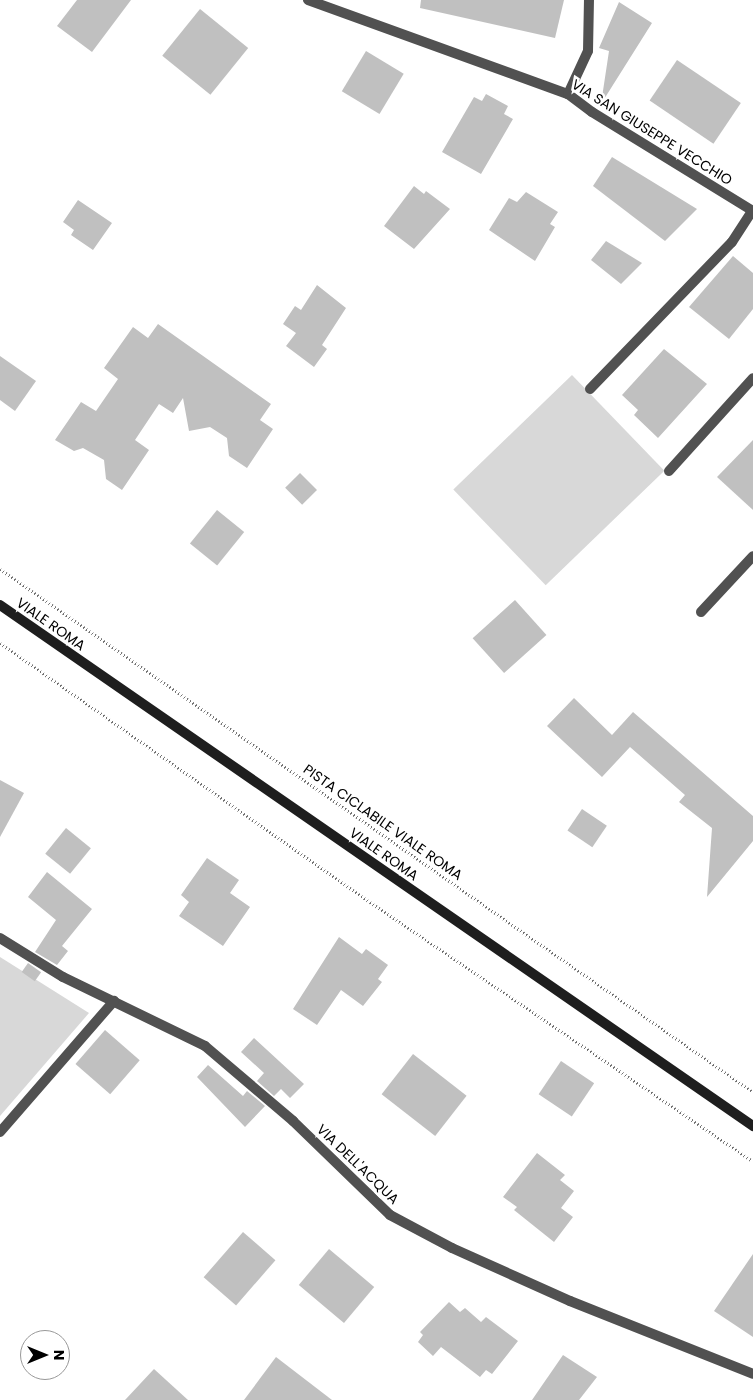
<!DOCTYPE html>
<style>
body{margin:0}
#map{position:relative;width:753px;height:1400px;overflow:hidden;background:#fff;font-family:Poppins,sans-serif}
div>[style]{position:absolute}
.green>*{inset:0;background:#d8d8d8;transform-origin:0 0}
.building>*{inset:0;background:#c0c0c0;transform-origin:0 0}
.path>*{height:3px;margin-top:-1.5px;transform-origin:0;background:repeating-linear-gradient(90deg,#737373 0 1px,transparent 0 3.5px)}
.lane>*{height:10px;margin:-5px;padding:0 5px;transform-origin:5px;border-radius:5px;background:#515151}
.street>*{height:10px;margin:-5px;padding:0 5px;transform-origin:5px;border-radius:5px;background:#515151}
.secondary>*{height:10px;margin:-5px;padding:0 5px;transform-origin:5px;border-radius:5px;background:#1e1e1e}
span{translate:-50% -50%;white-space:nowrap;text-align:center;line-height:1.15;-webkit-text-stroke:5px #fff;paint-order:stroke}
.street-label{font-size:14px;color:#000}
.north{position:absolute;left:20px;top:1330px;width:50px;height:50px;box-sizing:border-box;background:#fff;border:1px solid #999;border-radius:50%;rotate:90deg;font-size:14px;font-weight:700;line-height:20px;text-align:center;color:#000}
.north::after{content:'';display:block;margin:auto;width:18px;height:22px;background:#000;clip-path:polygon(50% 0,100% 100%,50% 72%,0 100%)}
</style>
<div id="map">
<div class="green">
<i style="left:572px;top:375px;width:133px;height:165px;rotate:46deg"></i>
<i style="clip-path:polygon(0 957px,89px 1013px,0 1116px)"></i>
</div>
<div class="building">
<i style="clip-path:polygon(77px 0,131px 0,92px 52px,57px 26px)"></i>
<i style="clip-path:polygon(421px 0,564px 0,555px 38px,420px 8px)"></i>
<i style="clip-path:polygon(619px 2px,652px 23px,601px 104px,609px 51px,599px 48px)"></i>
<i style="left:200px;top:9px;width:62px;height:60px;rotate:39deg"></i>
<i style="left:366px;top:51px;width:44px;height:47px;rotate:31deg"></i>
<i style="left:677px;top:60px;width:77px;height:49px;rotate:34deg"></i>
<i style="clip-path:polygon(486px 94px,508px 106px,504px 114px,513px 119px,481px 174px,442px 152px,474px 97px,482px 101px)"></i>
<i style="clip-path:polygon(612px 157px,697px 209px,665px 241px,593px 186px)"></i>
<i style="clip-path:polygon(414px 186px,424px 194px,426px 191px,450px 209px,414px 249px,384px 226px)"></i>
<i style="clip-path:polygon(526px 192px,558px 212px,550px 224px,555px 227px,535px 261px,489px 230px,509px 198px,517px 202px)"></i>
<i style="clip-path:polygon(78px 200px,112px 223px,93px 250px,71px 235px,74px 230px,63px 222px)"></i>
<i style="clip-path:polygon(606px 241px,642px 263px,621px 284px,591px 260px)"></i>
<i style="clip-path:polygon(733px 256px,753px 273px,753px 309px,729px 339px,689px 307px)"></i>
<i style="clip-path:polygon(317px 285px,346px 308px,322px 345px,327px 349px,314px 367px,286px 346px,296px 333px,283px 324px,295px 306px,301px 310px)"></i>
<i style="clip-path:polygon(158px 324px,271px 404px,260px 420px,273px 429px,247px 468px,229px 456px,227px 438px,210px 427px,189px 431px,183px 398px,173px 413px,159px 404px,135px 440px,149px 450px,122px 490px,106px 479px,104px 460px,83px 448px,74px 451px,55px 440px,81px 402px,96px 411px,118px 379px,104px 368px,133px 327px,148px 338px)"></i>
<i style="clip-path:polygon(664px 349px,707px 384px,658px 438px,634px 415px,638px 410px,622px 395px)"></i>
<i style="clip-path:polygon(0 356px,36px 381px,15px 411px,0 400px)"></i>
<i style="clip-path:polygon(753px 440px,753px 510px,717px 477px)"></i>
<i style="left:300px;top:473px;width:24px;height:21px;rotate:45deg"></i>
<i style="left:217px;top:510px;width:35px;height:43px;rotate:39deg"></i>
<i style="left:515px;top:600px;width:47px;height:57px;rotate:48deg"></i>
<i style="clip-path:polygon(574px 698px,612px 735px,633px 712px,753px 816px,753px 841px,707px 897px,712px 828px,679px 802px,685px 795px,630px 747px,602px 777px,564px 742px,547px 726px)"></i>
<i style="clip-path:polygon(0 780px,24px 793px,0 837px)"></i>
<i style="left:582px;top:809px;width:30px;height:26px;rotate:34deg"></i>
<i style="left:66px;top:828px;width:32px;height:33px;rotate:39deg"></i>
<i style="clip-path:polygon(207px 858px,239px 880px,230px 893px,250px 907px,223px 946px,179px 916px,189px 902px,181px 895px)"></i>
<i style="clip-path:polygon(47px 872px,92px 909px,62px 946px,68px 951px,57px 965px,35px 952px,56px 920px,28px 897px)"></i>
<i style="clip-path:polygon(339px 937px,362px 954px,366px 949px,388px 965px,378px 979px,382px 982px,363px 1006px,341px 990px,317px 1025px,293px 1009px)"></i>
<i style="left:28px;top:963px;width:16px;height:11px;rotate:35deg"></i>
<i style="left:105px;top:1030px;width:46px;height:45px;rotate:41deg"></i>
<i style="clip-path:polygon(254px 1038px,304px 1084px,290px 1098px,281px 1089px,274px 1096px,257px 1081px,264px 1073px,241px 1052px)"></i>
<i style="left:413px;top:1054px;width:68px;height:51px;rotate:38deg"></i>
<i style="left:561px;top:1061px;width:40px;height:40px;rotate:34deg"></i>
<i style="clip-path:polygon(208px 1065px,243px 1096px,247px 1091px,265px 1106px,245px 1127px,197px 1077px)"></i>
<i style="clip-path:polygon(537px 1153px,565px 1175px,560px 1180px,574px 1191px,561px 1208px,573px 1217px,554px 1242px,514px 1210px,517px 1207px,503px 1197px)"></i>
<i style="left:243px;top:1232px;width:43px;height:60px;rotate:41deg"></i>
<i style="left:329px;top:1249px;width:59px;height:47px;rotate:40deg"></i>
<i style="clip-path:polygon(753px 1254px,753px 1337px,714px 1311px)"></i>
<i style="clip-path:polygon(449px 1302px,460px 1312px,465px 1308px,481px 1322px,486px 1317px,518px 1341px,492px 1374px,486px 1370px,480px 1377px,441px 1347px,433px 1356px,418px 1342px,423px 1335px,420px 1332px)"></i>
<i style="clip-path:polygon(563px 1355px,597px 1377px,579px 1400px,532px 1400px)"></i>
<i style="clip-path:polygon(276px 1357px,332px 1400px,244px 1400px)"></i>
<i style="clip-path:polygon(154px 1369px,188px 1400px,125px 1400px)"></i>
</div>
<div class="path">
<i style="left:0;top:569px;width:917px;rotate:34.78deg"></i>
<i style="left:0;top:643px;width:452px;rotate:35deg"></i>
<i style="left:370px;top:902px;width:462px;rotate:34.1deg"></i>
</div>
<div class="lane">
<i style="left:590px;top:389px;width:204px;rotate:-46deg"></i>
<i style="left:732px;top:242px;width:37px;rotate:-57deg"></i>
<i style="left:669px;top:471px;width:125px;rotate:-47.9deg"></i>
</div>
<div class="street">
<i style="left:308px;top:0;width:276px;rotate:19.9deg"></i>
<i style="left:568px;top:94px;width:30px;rotate:37deg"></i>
<i style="left:592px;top:112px;width:189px;rotate:31.6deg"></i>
<i style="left:568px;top:94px;width:47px;rotate:-65.1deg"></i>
<i style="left:588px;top:51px;width:51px;rotate:-88.9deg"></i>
<i style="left:701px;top:612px;width:76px;rotate:-47.1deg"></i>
<i style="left:0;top:938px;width:74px;rotate:31.8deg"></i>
<i style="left:63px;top:977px;width:158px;rotate:25.9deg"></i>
<i style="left:205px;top:1046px;width:116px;rotate:40.4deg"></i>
<i style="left:293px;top:1121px;width:135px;rotate:44.1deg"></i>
<i style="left:390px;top:1215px;width:70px;rotate:28deg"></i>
<i style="left:452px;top:1248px;width:129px;rotate:24.2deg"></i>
<i style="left:570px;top:1301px;width:197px;rotate:21.7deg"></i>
<i style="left:0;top:1132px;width:174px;rotate:-49deg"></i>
</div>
<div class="secondary">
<i style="left:0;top:605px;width:916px;rotate:34.68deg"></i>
</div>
<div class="street-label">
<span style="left:652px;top:132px;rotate:32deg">VIA SAN GIUSEPPE VECCHIO</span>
<span style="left:51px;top:624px;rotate:35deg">VIALE ROMA</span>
<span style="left:383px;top:822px;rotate:35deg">PISTA CICLABILE VIALE ROMA</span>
<span style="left:384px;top:854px;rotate:35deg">VIALE ROMA</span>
<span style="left:358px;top:1164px;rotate:44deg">VIA DELL'ACQUA</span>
</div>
<div class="north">N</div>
</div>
